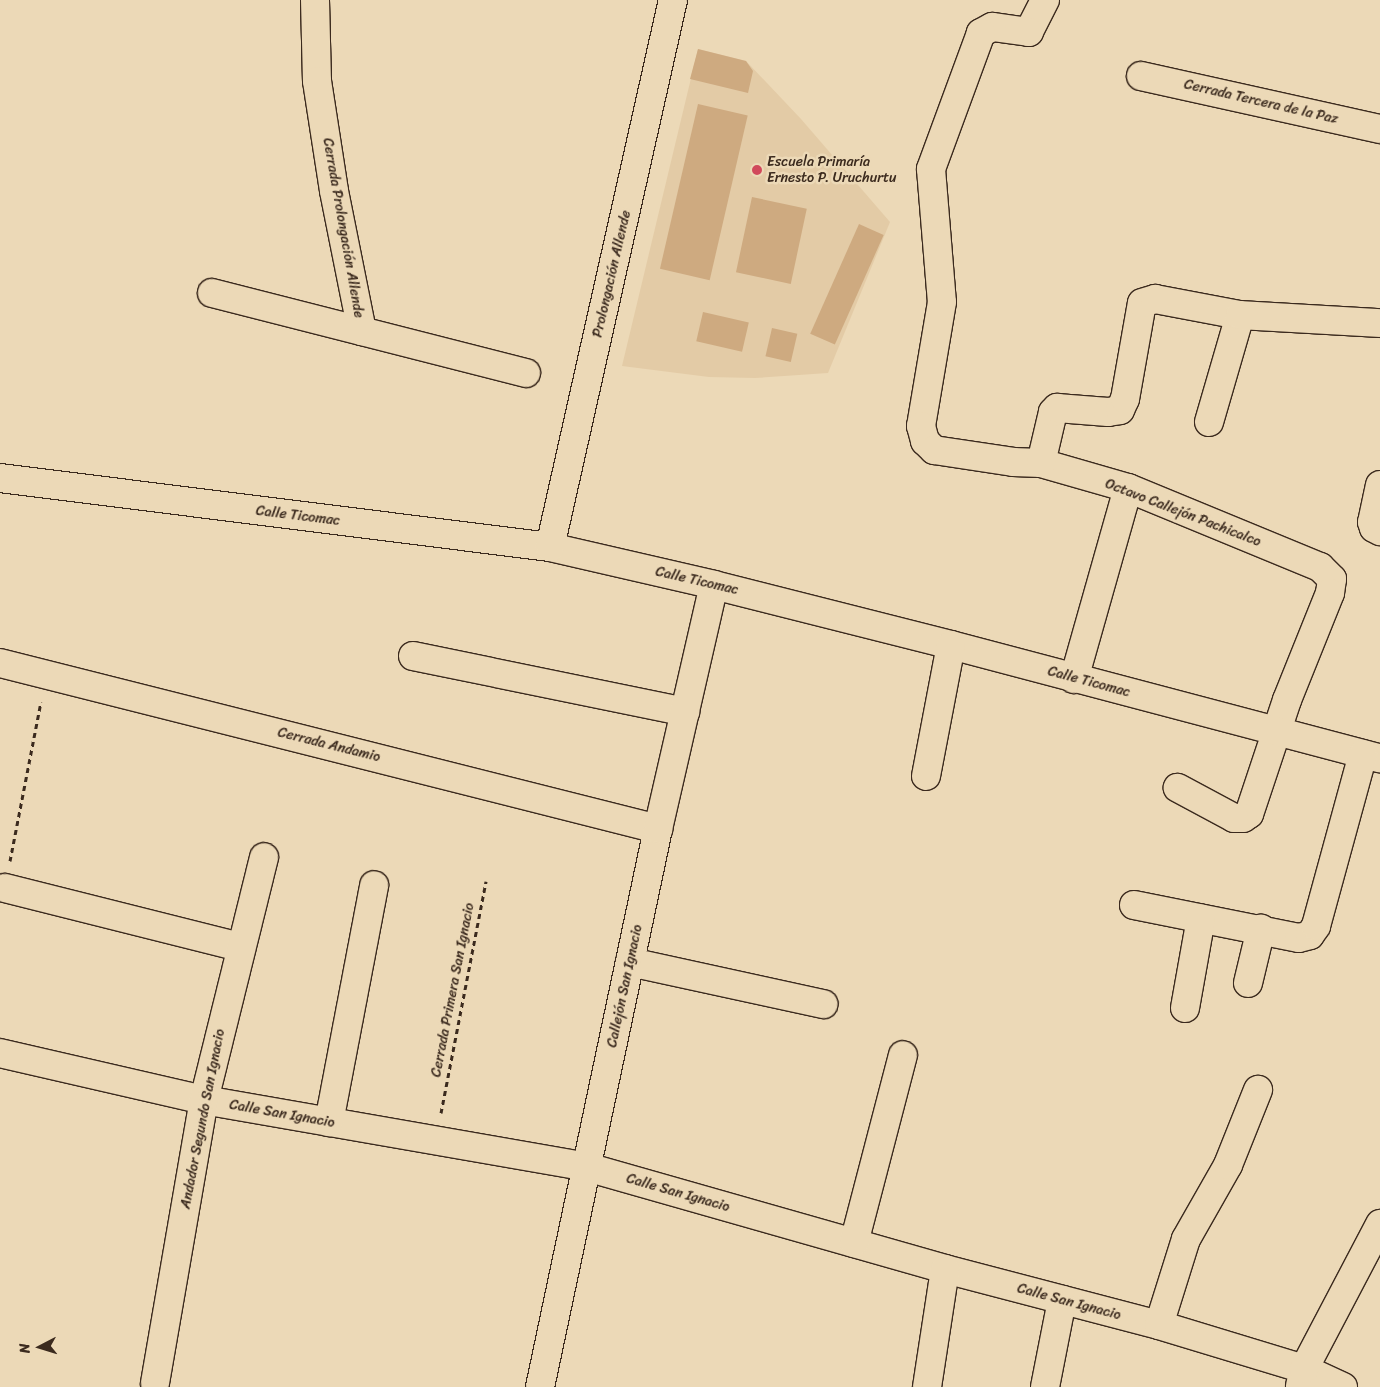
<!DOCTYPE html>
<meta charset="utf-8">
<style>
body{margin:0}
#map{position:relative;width:1380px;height:1387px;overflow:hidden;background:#ecd9b7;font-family:Sriracha,sans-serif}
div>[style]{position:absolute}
.built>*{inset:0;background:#e3cba6}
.building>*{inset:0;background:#ceaa80;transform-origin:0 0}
.path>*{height:3px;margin-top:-1.5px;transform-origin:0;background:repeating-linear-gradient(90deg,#3b2a1e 0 5px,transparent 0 9px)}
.roads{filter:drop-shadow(1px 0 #3b2a1e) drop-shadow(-1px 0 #3b2a1e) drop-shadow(0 1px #3b2a1e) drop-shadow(0 -1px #3b2a1e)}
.minor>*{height:28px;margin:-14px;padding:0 14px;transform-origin:14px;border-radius:14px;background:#ecd9b7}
.dots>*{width:14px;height:14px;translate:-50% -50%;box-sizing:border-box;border:2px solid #ecd9b7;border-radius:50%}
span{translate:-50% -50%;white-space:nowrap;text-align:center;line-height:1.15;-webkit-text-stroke:5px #ecd9b7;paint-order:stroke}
.street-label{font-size:14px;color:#3b2a1e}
.poi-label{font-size:14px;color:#3b2a1e}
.left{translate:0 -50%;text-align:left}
.north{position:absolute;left:15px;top:1322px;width:50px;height:50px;-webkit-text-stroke:4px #ecd9b7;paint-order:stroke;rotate:265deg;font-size:14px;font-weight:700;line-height:20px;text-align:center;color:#3b2a1e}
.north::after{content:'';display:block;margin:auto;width:18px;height:22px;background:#3b2a1e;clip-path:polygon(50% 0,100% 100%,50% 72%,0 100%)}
</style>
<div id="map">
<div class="built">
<i style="clip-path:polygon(698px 49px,746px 61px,801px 119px,890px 222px,828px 373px,755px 378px,709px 377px,622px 366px)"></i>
</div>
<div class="building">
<i style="clip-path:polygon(698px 49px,746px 61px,753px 71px,748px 93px,690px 79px)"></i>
<i style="left:698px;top:104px;width:51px;height:169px;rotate:13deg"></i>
<i style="left:752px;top:197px;width:56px;height:77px;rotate:12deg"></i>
<i style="left:859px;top:224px;width:27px;height:120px;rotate:24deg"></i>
<i style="left:703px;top:312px;width:47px;height:30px;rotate:13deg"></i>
<i style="left:772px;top:328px;width:26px;height:29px;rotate:13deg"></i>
</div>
<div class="path">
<i style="left:10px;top:861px;width:162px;rotate:-79deg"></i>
<i style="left:441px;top:1113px;width:236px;rotate:-79deg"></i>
</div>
<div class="roads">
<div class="minor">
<i style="left:315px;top:0;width:81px;rotate:88.6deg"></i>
<i style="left:317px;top:81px;width:111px;rotate:81.2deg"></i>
<i style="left:334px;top:191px;width:143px;rotate:78.7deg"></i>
<i style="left:1045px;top:0;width:36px;rotate:117deg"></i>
<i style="left:1029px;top:32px;width:37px;rotate:-172deg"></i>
<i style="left:992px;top:27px;width:13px;rotate:151deg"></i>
<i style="left:981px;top:33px;width:145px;rotate:110.2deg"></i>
<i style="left:931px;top:169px;width:133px;rotate:85.3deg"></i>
<i style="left:942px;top:302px;width:126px;rotate:99.6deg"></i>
<i style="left:921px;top:426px;width:16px;rotate:75deg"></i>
<i style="left:925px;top:441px;width:13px;rotate:45deg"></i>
<i style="left:934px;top:450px;width:80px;rotate:8.6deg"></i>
<i style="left:1013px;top:462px;width:28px;rotate:2deg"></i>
<i style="left:1041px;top:463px;width:91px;rotate:16deg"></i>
<i style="left:1128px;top:488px;width:208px;rotate:22.4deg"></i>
<i style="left:1320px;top:567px;width:17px;rotate:45deg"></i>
<i style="left:1332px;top:579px;width:14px;rotate:98deg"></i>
<i style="left:1330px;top:593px;width:115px;rotate:111.9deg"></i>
<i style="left:1287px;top:700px;width:120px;rotate:108.4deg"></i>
<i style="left:1249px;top:814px;width:7px;rotate:146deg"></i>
<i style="left:1243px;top:818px;width:9px;rotate:180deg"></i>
<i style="left:1234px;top:818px;width:64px;rotate:-151.8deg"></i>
<i style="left:1141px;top:76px;width:245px;rotate:12.5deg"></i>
<i style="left:212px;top:293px;width:324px;rotate:14.3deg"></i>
<i style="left:1209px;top:422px;width:111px;rotate:-73.8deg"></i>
<i style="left:1041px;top:463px;width:52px;rotate:-76.8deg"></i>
<i style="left:1053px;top:412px;width:6px;rotate:-45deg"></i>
<i style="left:1057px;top:408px;width:51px;rotate:4.5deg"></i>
<i style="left:1108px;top:412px;width:12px;rotate:-9deg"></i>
<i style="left:1120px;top:410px;width:12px;rotate:-66deg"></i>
<i style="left:1125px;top:399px;width:97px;rotate:-80deg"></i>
<i style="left:1142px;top:303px;width:14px;rotate:-17deg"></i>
<i style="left:1155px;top:299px;width:86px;rotate:10.7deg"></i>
<i style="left:1240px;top:315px;width:140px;rotate:3.3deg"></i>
<i style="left:0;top:478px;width:554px;rotate:7.15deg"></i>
<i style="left:550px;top:547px;width:168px;rotate:13deg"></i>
<i style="left:714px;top:585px;width:244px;rotate:14.2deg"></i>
<i style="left:951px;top:645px;width:444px;rotate:14.8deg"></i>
<i style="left:1380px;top:485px;width:38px;rotate:102deg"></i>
<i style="left:1372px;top:522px;width:6px;rotate:72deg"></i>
<i style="left:1374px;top:528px;width:7px;rotate:27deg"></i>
<i style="left:550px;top:547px;width:561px;rotate:-77.33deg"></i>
<i style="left:413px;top:656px;width:278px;rotate:11.6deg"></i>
<i style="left:0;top:663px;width:679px;rotate:14.16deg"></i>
<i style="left:1074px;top:679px;width:198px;rotate:-74.2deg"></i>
<i style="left:926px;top:776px;width:133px;rotate:-79.2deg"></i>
<i style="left:5px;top:888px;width:242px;rotate:14.1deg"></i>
<i style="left:1134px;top:905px;width:168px;rotate:11.3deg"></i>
<i style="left:1299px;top:938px;width:11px;rotate:-15deg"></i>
<i style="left:1310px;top:935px;width:11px;rotate:-56deg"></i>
<i style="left:1316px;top:926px;width:178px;rotate:-74.7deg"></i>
<i style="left:630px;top:962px;width:198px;rotate:12.3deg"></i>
<i style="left:1248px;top:983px;width:56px;rotate:-76.5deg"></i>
<i style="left:1185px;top:1008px;width:91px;rotate:-79.9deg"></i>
<i style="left:0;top:1053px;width:209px;rotate:13deg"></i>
<i style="left:204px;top:1100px;width:389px;rotate:9.9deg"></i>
<i style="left:587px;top:1167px;width:372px;rotate:15.9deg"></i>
<i style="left:945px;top:1269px;width:221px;rotate:14.7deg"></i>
<i style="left:1159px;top:1325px;width:152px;rotate:16.9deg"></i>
<i style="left:1304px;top:1369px;width:43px;rotate:24.8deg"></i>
<i style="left:329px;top:1122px;width:241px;rotate:-79.2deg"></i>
<i style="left:854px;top:1243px;width:194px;rotate:-75.4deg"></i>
<i style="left:1159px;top:1325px;width:90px;rotate:-72.6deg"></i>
<i style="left:1186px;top:1239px;width:85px;rotate:-60.4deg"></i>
<i style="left:1228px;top:1165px;width:81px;rotate:-68.2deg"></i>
<i style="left:155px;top:1383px;width:287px;rotate:-80.2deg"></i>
<i style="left:204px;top:1100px;width:250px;rotate:-76.1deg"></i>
<i style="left:1300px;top:1386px;width:17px;rotate:-77deg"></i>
<i style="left:1304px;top:1369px;width:164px;rotate:-62.3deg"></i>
<i style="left:540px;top:1387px;width:570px;rotate:-78.06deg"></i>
<i style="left:658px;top:829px;width:250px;rotate:-77.1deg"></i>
<i style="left:927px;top:1387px;width:119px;rotate:-81.3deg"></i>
<i style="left:1045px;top:1387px;width:89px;rotate:-78.9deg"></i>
</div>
</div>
<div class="dots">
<i style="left:757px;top:170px;background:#d1495b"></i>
</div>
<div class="street-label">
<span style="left:1261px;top:102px;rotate:13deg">Cerrada Tercera de la Paz</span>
<span style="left:343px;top:228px;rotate:80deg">Cerrada Prolongación Allende</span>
<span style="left:612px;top:274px;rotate:-77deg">Prolongación Allende</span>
<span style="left:1183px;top:513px;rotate:21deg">Octavo Callejón Pachicalco</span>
<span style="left:298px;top:516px;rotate:7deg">Calle Ticomac</span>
<span style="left:697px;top:581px;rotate:13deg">Calle Ticomac</span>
<span style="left:1089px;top:682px;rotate:15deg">Calle Ticomac</span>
<span style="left:329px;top:745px;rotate:14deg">Cerrada Andamio</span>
<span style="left:625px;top:986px;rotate:-78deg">Callejón San Ignacio</span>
<span style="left:453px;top:990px;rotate:-79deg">Cerrada Primera San Ignacio</span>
<span style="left:282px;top:1114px;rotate:10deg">Calle San Ignacio</span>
<span style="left:203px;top:1119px;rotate:-79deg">Andador Segundo San Ignacio</span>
<span style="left:678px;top:1193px;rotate:16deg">Calle San Ignacio</span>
<span style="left:1069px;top:1302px;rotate:15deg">Calle San Ignacio</span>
</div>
<div class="poi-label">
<span class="left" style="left:767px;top:170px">Escuela Primaría<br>Ernesto P. Uruchurtu</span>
</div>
<div class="north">N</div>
</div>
